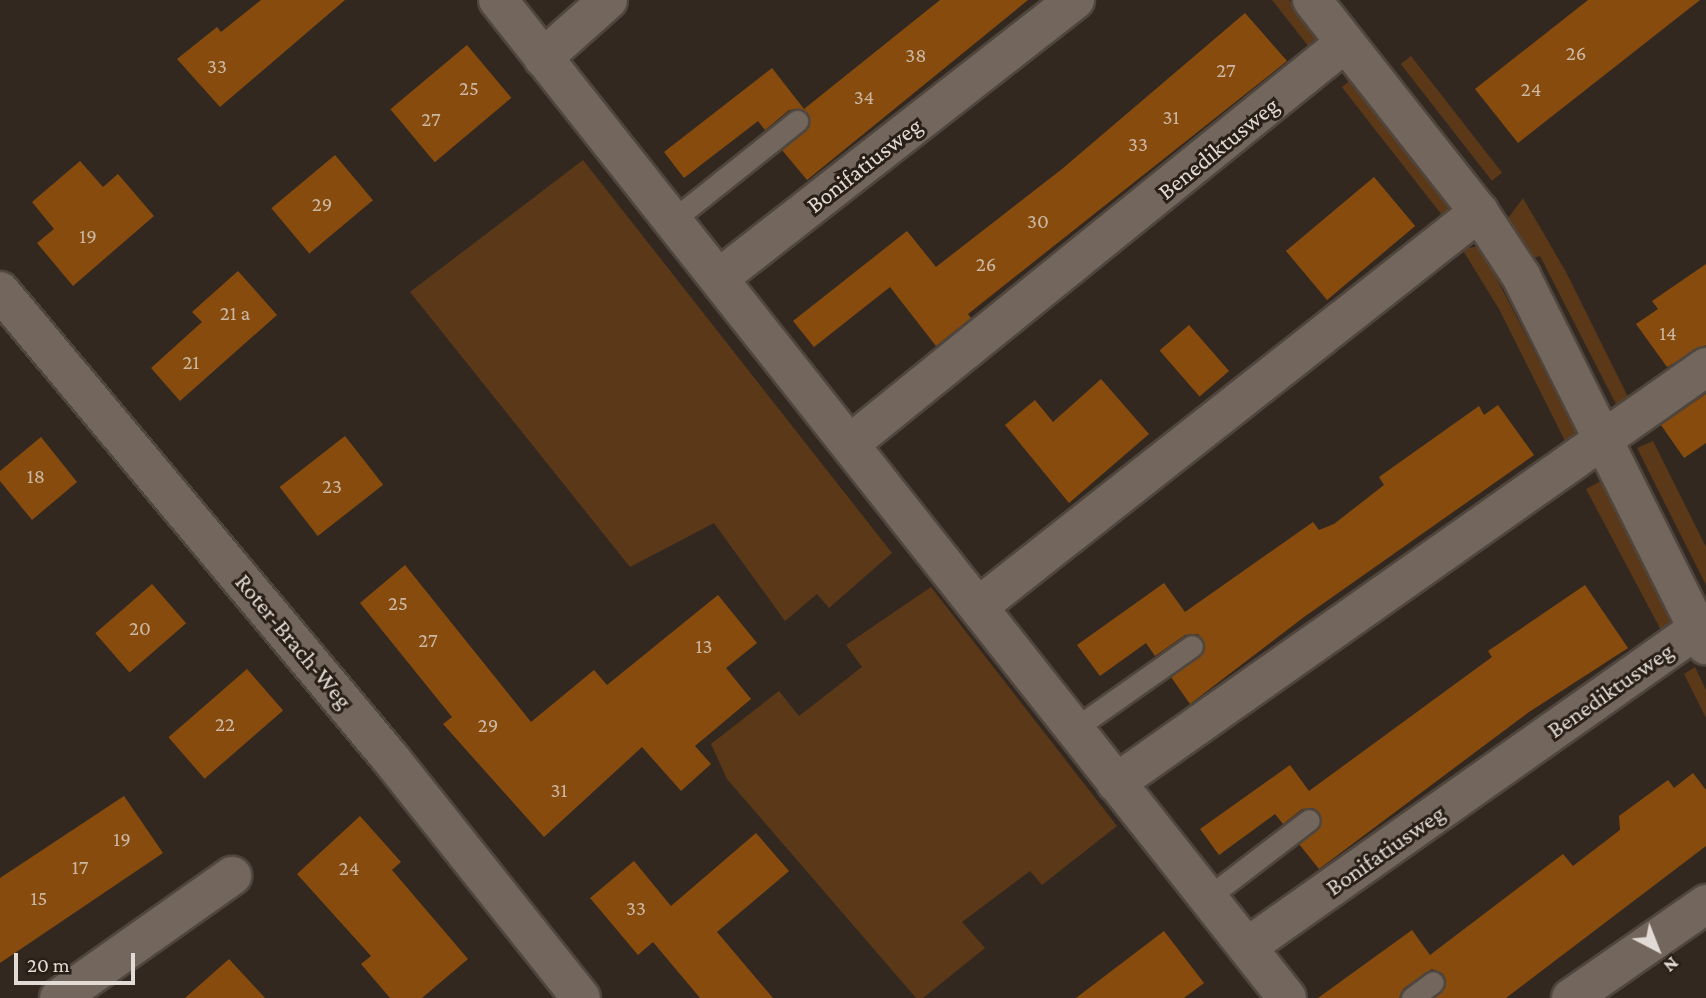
<!DOCTYPE html>
<style>
body{margin:0}
#map{position:relative;width:1706px;height:998px;overflow:hidden;background:#332820;font-family:"Crimson Pro",serif}
div>[style]{position:absolute}
.green>*{inset:0;background:#5b3818;transform-origin:0 0}
.building>*{inset:0;background:#874c0d;transform-origin:0 0}
.roads{filter:drop-shadow(2px 0 #4f463e) drop-shadow(-2px 0 #4f463e) drop-shadow(0 2px #4f463e) drop-shadow(0 -2px #4f463e)}
.lane>*{height:21px;margin:-10.5px;padding:0 10.5px;transform-origin:10.5px;border-radius:10.5px;background:#73665c}
.street>*{height:38px;margin:-19px;padding:0 19px;transform-origin:19px;border-radius:19px;background:#73665c}
.secondary>*{height:38px;margin:-19px;padding:0 19px;transform-origin:19px;border-radius:19px;background:#73665c}
span{translate:-50% -50%;white-space:nowrap;text-align:center;line-height:1.15;-webkit-text-stroke:6px #291f16;paint-order:stroke}
.number-label{font-size:21px;color:#cbb7a3}
.number-label span{-webkit-text-stroke-width:0}
.street-label{font-size:24px;color:#e2dbd5}
.north{position:absolute;left:1622px;top:914px;width:70px;height:70px;-webkit-text-stroke:5px #291f16;paint-order:stroke;rotate:138deg;font-size:19px;font-weight:700;line-height:28px;text-align:center;color:#e2dbd5}
.north::after{content:'';display:block;margin:auto;width:24px;height:32px;background:#e2dbd5;clip-path:polygon(50% 0,100% 100%,50% 72%,0 100%)}
.scale{position:absolute;left:14px;top:953px;width:121px;height:32px;box-sizing:border-box;border:4px solid #e2dbd5;border-top:0;padding-left:9px;font-size:21px;line-height:24px;white-space:nowrap;color:#e2dbd5;-webkit-text-stroke:5px #291f16;paint-order:stroke}
</style>
<div id="map">
<div class="green">
<i style="clip-path:polygon(1272px 0,1289px 0,1324px 44px,1313px 52px)"></i>
<i style="left:1411px;top:56px;width:148px;height:13px;rotate:52deg"></i>
<i style="left:1352px;top:79px;width:167px;height:13px;rotate:52deg"></i>
<i style="clip-path:polygon(583px 160px,892px 553px,829px 608px,817px 594px,785px 621px,714px 523px,630px 567px,410px 292px)"></i>
<i style="clip-path:polygon(1523px 198px,1566px 272px,1631px 403px,1619px 410px,1540px 256px,1530px 259px,1506px 221px)"></i>
<i style="clip-path:polygon(1480px 246px,1580px 440px,1568px 447px,1499px 309px,1462px 249px)"></i>
<i style="clip-path:polygon(1653px 441px,1706px 547px,1706px 585px,1637px 448px)"></i>
<i style="left:1601px;top:481px;width:165px;height:17px;rotate:62deg"></i>
<i style="clip-path:polygon(931px 587px,1117px 826px,1042px 885px,1030px 871px,962px 922px,985px 948px,923px 998px,916px 998px,727px 779px,711px 744px,779px 691px,799px 716px,862px 667px,846px 645px)"></i>
<i style="clip-path:polygon(1695px 667px,1706px 690px,1706px 718px,1684px 674px)"></i>
</div>
<div class="building">
<i style="clip-path:polygon(261px 0,345px 0,220px 107px,177px 59px,217px 27px,221px 32px)"></i>
<i style="clip-path:polygon(940px 0,1028px 0,807px 180px,782px 150px,809px 126px,810px 118px,801px 109px,789px 110px,765px 130px,758px 121px,684px 178px,664px 152px,772px 68px,804px 109px)"></i>
<i style="clip-path:polygon(1588px 0,1700px 0,1518px 143px,1475px 89px)"></i>
<i style="clip-path:polygon(1245px 13px,1287px 61px,968px 314px,971px 318px,936px 346px,890px 287px,814px 347px,793px 321px,907px 231px,936px 267px,1062px 169px)"></i>
<i style="left:467px;top:45px;width:69px;height:100px;rotate:50deg"></i>
<i style="left:335px;top:155px;width:59px;height:83px;rotate:50deg"></i>
<i style="clip-path:polygon(80px 161px,103px 187px,118px 174px,154px 216px,73px 286px,37px 243px,54px 229px,32px 202px)"></i>
<i style="left:1374px;top:177px;width:64px;height:115px;rotate:50deg"></i>
<i style="clip-path:polygon(1706px 264px,1706px 345px,1667px 367px,1636px 324px,1658px 309px,1652px 301px)"></i>
<i style="clip-path:polygon(238px 271px,277px 315px,180px 401px,151px 368px,202px 322px,192px 312px)"></i>
<i style="left:1189px;top:325px;width:61px;height:39px;rotate:49deg"></i>
<i style="clip-path:polygon(1101px 379px,1149px 434px,1069px 503px,1005px 425px,1035px 400px,1053px 422px)"></i>
<i style="clip-path:polygon(1706px 394px,1706px 443px,1684px 458px,1661px 425px)"></i>
<i style="clip-path:polygon(1498px 405px,1534px 455px,1304px 617px,1190px 704px,1171px 677px,1204px 652px,1205px 644px,1198px 634px,1185px 635px,1155px 656px,1146px 643px,1100px 676px,1077px 645px,1164px 583px,1185px 612px,1313px 522px,1319px 530px,1334px 524px,1384px 485px,1379px 477px,1479px 406px,1484px 415px)"></i>
<i style="left:345px;top:436px;width:62px;height:83px;rotate:52deg"></i>
<i style="clip-path:polygon(41px 437px,77px 482px,32px 520px,0 481px,0 471px)"></i>
<i style="clip-path:polygon(405px 565px,531px 722px,594px 670px,607px 685px,718px 595px,757px 643px,726px 668px,751px 699px,695px 746px,711px 764px,681px 791px,642px 747px,544px 837px,443px 724px,452px 717px,360px 603px)"></i>
<i style="left:152px;top:584px;width:52px;height:75px;rotate:49deg"></i>
<i style="clip-path:polygon(1585px 585px,1628px 648px,1529px 712px,1319px 869px,1299px 844px,1321px 824px,1320px 813px,1313px 808px,1302px 809px,1283px 824px,1275px 814px,1219px 855px,1200px 829px,1290px 765px,1309px 791px,1492px 657px,1488px 651px)"></i>
<i style="left:247px;top:669px;width:55px;height:104px;rotate:49deg"></i>
<i style="clip-path:polygon(1693px 773px,1706px 790px,1706px 846px,1506px 998px,1434px 998px,1446px 981px,1443px 974px,1432px 969px,1404px 988px,1399px 998px,1318px 998px,1412px 930px,1430px 955px,1563px 854px,1573px 866px,1620px 830px,1619px 816px,1668px 780px,1674px 788px)"></i>
<i style="clip-path:polygon(124px 796px,163px 853px,0 963px,0 878px)"></i>
<i style="clip-path:polygon(360px 816px,401px 862px,392px 870px,468px 959px,422px 998px,390px 998px,361px 964px,371px 956px,297px 874px)"></i>
<i style="clip-path:polygon(756px 833px,789px 871px,717px 932px,773px 998px,700px 998px,653px 942px,638px 955px,590px 898px,634px 861px,671px 906px)"></i>
<i style="clip-path:polygon(1164px 931px,1204px 983px,1184px 998px,1076px 998px)"></i>
<i style="clip-path:polygon(229px 959px,265px 998px,185px 998px)"></i>
</div>
<div class="roads">
<div class="lane">
<i style="left:673px;top:220px;width:159px;rotate:-38.6deg"></i>
<i style="left:1074px;top:729px;width:144px;rotate:-35.1deg"></i>
<i style="left:1207px;top:898px;width:128px;rotate:-37.4deg"></i>
<i style="left:1412px;top:998px;width:26px;rotate:-37deg"></i>
</div>
<div class="street">
<i style="left:498px;top:0;width:1272px;rotate:51.67deg"></i>
<i style="left:1312px;top:0;width:270px;rotate:51.8deg"></i>
<i style="left:1479px;top:212px;width:77px;rotate:56.7deg"></i>
<i style="left:1521px;top:276px;width:413px;rotate:63.4deg"></i>
<i style="left:543px;top:58px;width:87px;rotate:-41.7deg"></i>
<i style="left:719px;top:278px;width:452px;rotate:-38deg"></i>
<i style="left:851px;top:443px;width:636px;rotate:-39deg"></i>
<i style="left:979px;top:606px;width:637px;rotate:-38.24deg"></i>
<i style="left:1116px;top:783px;width:722px;rotate:-35.19deg"></i>
<i style="left:1247px;top:947px;width:562px;rotate:-35.22deg"></i>
<i style="left:59px;top:998px;width:212px;rotate:-35.2deg"></i>
<i style="left:1571px;top:998px;width:165px;rotate:-34.8deg"></i>
</div>
<div class="secondary">
<i style="left:0;top:291px;width:610px;rotate:50.12deg"></i>
<i style="left:391px;top:759px;width:305px;rotate:51.5deg"></i>
</div>
</div>
<div class="number-label">
<span style="left:1576px;top:53px">26</span>
<span style="left:916px;top:55px">38</span>
<span style="left:217px;top:66px">33</span>
<span style="left:1226px;top:70px">27</span>
<span style="left:469px;top:88px">25</span>
<span style="left:1531px;top:89px">24</span>
<span style="left:864px;top:97px">34</span>
<span style="left:1171px;top:117px">31</span>
<span style="left:431px;top:119px">27</span>
<span style="left:1138px;top:144px">33</span>
<span style="left:322px;top:204px">29</span>
<span style="left:1038px;top:221px">30</span>
<span style="left:88px;top:236px">19</span>
<span style="left:986px;top:264px">26</span>
<span style="left:235px;top:313px">21 a</span>
<span style="left:1668px;top:333px">14</span>
<span style="left:191px;top:362px">21</span>
<span style="left:36px;top:476px">18</span>
<span style="left:332px;top:486px">23</span>
<span style="left:398px;top:603px">25</span>
<span style="left:140px;top:628px">20</span>
<span style="left:428px;top:640px">27</span>
<span style="left:704px;top:646px">13</span>
<span style="left:225px;top:724px">22</span>
<span style="left:488px;top:725px">29</span>
<span style="left:559px;top:790px">31</span>
<span style="left:122px;top:839px">19</span>
<span style="left:80px;top:867px">17</span>
<span style="left:349px;top:868px">24</span>
<span style="left:39px;top:898px">15</span>
<span style="left:636px;top:908px">33</span>
</div>
<div class="street-label">
<span style="left:1218px;top:148px;rotate:-39deg">Benediktusweg</span>
<span style="left:864px;top:165px;rotate:-38deg">Bonifatiusweg</span>
<span style="left:294px;top:641px;rotate:50deg">Roter-Brach-Weg</span>
<span style="left:1610px;top:690px;rotate:-35deg">Benediktusweg</span>
<span style="left:1385px;top:850px;rotate:-35deg">Bonifatiusweg</span>
</div>
<div class="north">N</div>
<div class="scale">20 m</div>
</div>
